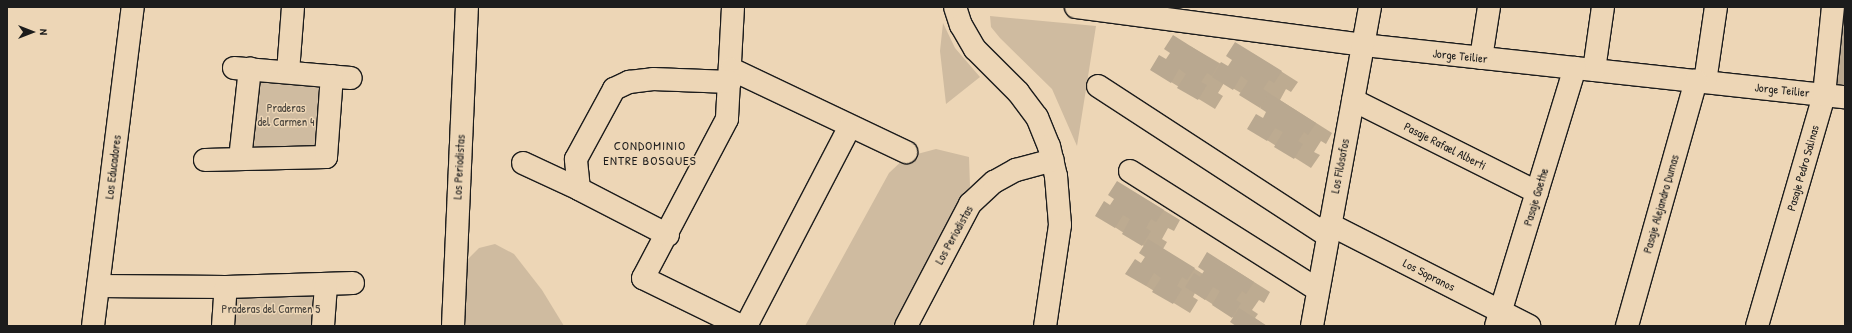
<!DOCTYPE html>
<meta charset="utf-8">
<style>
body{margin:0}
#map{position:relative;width:1852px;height:333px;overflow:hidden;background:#edd6b6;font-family:"Patrick Hand",sans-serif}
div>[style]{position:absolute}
.green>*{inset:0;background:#cfbba0;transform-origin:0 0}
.shadow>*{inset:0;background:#0003}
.building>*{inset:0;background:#b9a890}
.roads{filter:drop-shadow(1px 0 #1c1c1c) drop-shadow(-1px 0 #1c1c1c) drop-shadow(0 1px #1c1c1c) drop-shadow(0 -1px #1c1c1c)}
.minor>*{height:22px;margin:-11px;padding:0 11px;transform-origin:11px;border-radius:11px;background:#edd6b6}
span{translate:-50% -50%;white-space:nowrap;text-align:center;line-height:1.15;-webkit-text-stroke:3px #edd6b6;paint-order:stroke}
.street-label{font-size:12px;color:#1c1c1c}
.park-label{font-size:12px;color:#49443d}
.neighbourhood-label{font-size:13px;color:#1c1c1c;letter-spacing:1px}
.frame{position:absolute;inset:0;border:8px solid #1c1c1c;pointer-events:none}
.north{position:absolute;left:12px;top:12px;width:40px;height:40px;-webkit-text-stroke:3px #edd6b6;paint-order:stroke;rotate:90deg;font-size:11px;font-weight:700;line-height:16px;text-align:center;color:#1c1c1c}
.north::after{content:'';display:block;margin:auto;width:14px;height:18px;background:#1c1c1c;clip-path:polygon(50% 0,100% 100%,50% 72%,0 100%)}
</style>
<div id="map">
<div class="green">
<i style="clip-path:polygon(990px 16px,1096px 26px,1077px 146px,1052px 89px,1000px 38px,991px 27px)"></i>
<i style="clip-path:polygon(943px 23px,955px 48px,980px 77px,946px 104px,940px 51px)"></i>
<i style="clip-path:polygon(256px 80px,323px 84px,319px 147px,248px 149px)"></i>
<i style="clip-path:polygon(936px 149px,969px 157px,970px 186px,948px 220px,893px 326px,805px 326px,889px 173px,906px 157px)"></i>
<i style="clip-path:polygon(495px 244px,514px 254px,542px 290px,564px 326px,465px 326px,461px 318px,465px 262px,479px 248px)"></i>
<i style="left:231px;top:292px;width:85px;height:34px;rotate:1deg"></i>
</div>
<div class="shadow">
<i style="clip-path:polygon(1845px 19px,1845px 89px,1835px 83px)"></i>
<i style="clip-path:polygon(1190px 46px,1228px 68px,1252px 53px,1298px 82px,1291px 92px,1286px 89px,1280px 100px,1332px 133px,1326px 144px,1321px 141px,1314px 152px,1320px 155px,1311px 168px,1248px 128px,1263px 119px,1268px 111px,1241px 93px,1224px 83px,1218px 93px,1223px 96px,1215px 109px,1171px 82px,1166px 61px)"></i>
<i style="clip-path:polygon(1134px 192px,1180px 220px,1174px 231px,1168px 228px,1162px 239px,1167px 242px,1163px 249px,1203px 274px,1224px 263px,1270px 292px,1264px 303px,1259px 300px,1252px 310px,1258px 314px,1255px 318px,1267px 326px,1238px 326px,1234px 318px,1195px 293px,1193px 297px,1198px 300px,1190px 313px,1146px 286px,1141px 264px,1146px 256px,1144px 246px,1096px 215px)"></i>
</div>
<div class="building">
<i style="clip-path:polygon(1841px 17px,1845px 18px,1845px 84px,1833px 83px)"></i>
<i style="clip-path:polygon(1173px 35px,1219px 64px,1212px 76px,1207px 73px,1201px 82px,1207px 85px,1198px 100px,1177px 88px,1186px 74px,1179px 69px,1171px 83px,1150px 70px,1159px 55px,1166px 59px,1170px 53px,1164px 49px)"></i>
<i style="clip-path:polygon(1235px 42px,1282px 71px,1274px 83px,1269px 80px,1263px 89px,1269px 93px,1260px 108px,1239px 95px,1248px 81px,1241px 76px,1233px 90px,1212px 77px,1221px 62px,1228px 66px,1232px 60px,1226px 56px)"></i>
<i style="clip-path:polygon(1269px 93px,1316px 123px,1308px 135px,1304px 132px,1298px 141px,1303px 144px,1294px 159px,1274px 147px,1283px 132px,1275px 128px,1267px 141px,1247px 129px,1256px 114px,1263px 118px,1266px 112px,1260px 108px)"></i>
<i style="clip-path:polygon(1117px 181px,1164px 210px,1156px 222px,1151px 219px,1146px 228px,1151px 231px,1142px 246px,1122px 234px,1130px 219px,1123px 215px,1115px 228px,1095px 216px,1104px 201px,1110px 205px,1114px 199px,1108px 195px)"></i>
<i style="clip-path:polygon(1148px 239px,1195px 268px,1187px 280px,1182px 277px,1177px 286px,1182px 289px,1173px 304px,1152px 292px,1161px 278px,1154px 273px,1146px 286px,1125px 274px,1135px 259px,1141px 263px,1145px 257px,1139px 253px)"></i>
<i style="clip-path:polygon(1207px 252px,1254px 282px,1246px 294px,1242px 291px,1236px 300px,1241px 303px,1232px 318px,1212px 305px,1220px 291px,1213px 287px,1205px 300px,1185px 287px,1194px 273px,1200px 277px,1204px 271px,1198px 267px)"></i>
<i style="clip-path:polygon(1239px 308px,1267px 326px,1236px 326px,1230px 322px)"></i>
</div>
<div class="roads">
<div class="minor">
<i style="left:733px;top:7px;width:112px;rotate:93.1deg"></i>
<i style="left:727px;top:119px;width:180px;rotate:117.8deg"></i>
<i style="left:643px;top:278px;width:109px;rotate:26.1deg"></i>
<i style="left:955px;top:7px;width:19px;rotate:72deg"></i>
<i style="left:961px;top:25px;width:28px;rotate:60deg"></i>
<i style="left:975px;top:49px;width:61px;rotate:45deg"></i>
<i style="left:1018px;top:92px;width:31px;rotate:53deg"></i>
<i style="left:1037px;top:117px;width:31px;rotate:68deg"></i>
<i style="left:1049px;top:146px;width:31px;rotate:77deg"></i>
<i style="left:1056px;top:176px;width:49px;rotate:85.3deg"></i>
<i style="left:1060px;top:225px;width:102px;rotate:98.4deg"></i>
<i style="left:1076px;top:7px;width:290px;rotate:7.5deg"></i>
<i style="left:1364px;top:45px;width:484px;rotate:6.2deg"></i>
<i style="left:1481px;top:58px;width:52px;rotate:-81.1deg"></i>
<i style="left:234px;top:68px;width:117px;rotate:4.9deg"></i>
<i style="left:731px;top:69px;width:194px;rotate:25.4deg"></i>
<i style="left:1594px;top:70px;width:64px;rotate:-81.9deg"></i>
<i style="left:288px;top:72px;width:65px;rotate:-85.6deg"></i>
<i style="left:1705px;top:82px;width:76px;rotate:-81.7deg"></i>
<i style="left:1098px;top:86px;width:273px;rotate:33.1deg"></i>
<i style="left:1353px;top:100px;width:206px;rotate:26.6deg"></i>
<i style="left:240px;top:159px;width:91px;rotate:-83.7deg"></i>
<i style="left:205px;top:160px;width:121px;rotate:-1.4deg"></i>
<i style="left:326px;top:157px;width:81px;rotate:-85.8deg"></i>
<i style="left:523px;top:163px;width:62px;rotate:24.9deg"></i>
<i style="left:1130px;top:171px;width:222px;rotate:32.3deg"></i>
<i style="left:1329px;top:224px;width:225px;rotate:27deg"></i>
<i style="left:668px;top:235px;width:100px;rotate:-152.7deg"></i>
<i style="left:579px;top:189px;width:30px;rotate:-96deg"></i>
<i style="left:576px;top:159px;width:80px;rotate:-61.5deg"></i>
<i style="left:614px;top:89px;width:17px;rotate:-25deg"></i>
<i style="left:629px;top:82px;width:24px;rotate:-7deg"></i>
<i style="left:653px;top:79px;width:77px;rotate:2.2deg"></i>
<i style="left:98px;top:286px;width:128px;rotate:0.4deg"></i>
<i style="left:226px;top:287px;width:127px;rotate:-1.8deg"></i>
<i style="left:93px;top:326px;width:321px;rotate:-82.9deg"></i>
<i style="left:223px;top:326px;width:39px;rotate:-86deg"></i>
<i style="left:323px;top:326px;width:41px;rotate:-85.8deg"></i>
<i style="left:453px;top:326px;width:319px;rotate:-87.5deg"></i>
<i style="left:746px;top:326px;width:225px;rotate:-62.5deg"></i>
<i style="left:906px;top:326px;width:138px;rotate:-62.3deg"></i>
<i style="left:970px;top:204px;width:33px;rotate:-43deg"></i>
<i style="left:994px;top:182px;width:25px;rotate:-29deg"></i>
<i style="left:1016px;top:170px;width:38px;rotate:-15deg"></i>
<i style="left:1312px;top:326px;width:324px;rotate:-79.7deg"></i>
<i style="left:1496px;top:326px;width:270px;rotate:-73deg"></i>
<i style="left:1627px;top:326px;width:255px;rotate:-74.3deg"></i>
<i style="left:1757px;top:326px;width:241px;rotate:-73.8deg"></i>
<i style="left:1824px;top:95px;width:88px;rotate:-84.2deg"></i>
</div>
</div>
<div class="street-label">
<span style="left:1460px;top:56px;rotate:6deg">Jorge Teilier</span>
<span style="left:1782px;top:90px;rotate:6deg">Jorge Teilier</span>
<span style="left:1445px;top:146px;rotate:27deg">Pasaje Rafael Alberti</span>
<span style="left:1340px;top:166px;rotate:-79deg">Los Filósofos</span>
<span style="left:113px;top:167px;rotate:-83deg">Los Educadores</span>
<span style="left:459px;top:167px;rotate:-87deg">Los Periodistas</span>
<span style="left:1803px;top:168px;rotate:-74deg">Pasaje Pedro Salinas</span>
<span style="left:1536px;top:197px;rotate:-73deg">Pasaje Goethe</span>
<span style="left:1661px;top:204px;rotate:-74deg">Pasaje Alejandro Dumas</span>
<span style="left:954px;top:235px;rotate:-61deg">Los Periodistas</span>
<span style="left:1429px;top:275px;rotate:27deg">Los Sopranos</span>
</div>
<div class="park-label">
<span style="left:286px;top:115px">Praderas<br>del Carmen 4</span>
<span style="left:271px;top:309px">Praderas del Carmen 5</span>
</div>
<div class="neighbourhood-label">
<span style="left:650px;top:153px">CONDOMINIO<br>ENTRE BOSQUES</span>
</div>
<div class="frame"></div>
<div class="north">N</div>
</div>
